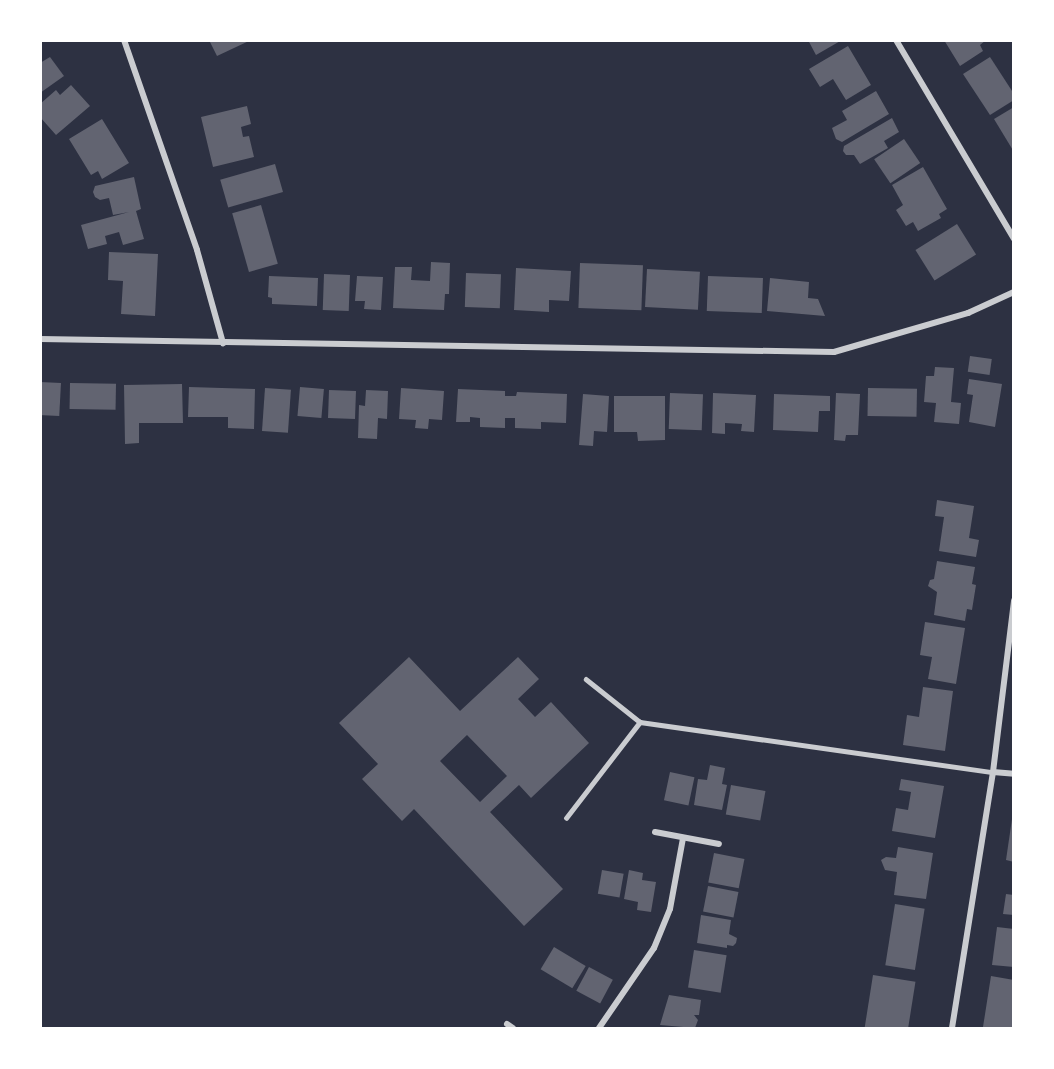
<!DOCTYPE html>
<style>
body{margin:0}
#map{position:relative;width:1054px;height:1069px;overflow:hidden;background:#2d3142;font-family:Commissioner,sans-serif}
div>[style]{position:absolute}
.building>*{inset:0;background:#626471;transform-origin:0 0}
.service>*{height:4.5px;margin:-2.25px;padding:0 2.25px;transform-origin:2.25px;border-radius:2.25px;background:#caccd0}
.minor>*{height:6px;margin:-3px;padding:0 3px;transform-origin:3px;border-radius:3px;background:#caccd0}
span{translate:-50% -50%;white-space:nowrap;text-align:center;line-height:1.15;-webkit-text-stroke:6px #fff;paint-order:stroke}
.frame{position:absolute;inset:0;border:42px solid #fff;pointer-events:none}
</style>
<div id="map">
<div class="building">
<i style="clip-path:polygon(209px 40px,251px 40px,217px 56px)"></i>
<i style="clip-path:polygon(808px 40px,842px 40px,816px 55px)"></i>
<i style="clip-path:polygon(944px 40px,986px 40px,980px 45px,983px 51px,960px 66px)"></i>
<i style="clip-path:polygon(848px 46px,871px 85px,846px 100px,833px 79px,820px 87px,809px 69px)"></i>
<i style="clip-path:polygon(50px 57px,64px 76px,40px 93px,40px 63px)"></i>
<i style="clip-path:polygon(990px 57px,1014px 94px,1014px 100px,990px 115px,963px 74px)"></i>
<i style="clip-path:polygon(71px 85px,90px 106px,56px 135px,40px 117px,40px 104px,56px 90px,60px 95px)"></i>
<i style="clip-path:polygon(876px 91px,889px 114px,842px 142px,836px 139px,832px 128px,847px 120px,842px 111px)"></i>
<i style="clip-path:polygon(247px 106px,251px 124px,241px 127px,243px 137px,249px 136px,254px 157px,213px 167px,201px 117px)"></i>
<i style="clip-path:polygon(1014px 107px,1014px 152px,994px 119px)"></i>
<i style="clip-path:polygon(892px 118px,899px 132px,884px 141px,888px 148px,860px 164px,854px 155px,846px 155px,843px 151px,844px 146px)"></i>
<i style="clip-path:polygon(102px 119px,129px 163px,102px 179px,98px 171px,91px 175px,69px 139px)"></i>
<i style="left:904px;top:139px;width:29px;height:36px;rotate:56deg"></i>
<i style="left:275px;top:164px;width:29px;height:57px;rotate:74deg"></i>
<i style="clip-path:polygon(923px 167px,947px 209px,939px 214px,941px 218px,918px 231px,913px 222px,906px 226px,896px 210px,903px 205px,892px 185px)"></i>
<i style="clip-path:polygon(134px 177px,141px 209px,136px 211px,144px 239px,123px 245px,119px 232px,105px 236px,107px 244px,88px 249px,81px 225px,129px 212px,113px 215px,109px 198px,100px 200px,95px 197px,93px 192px,95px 186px)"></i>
<i style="left:261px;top:205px;width:61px;height:30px;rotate:74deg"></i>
<i style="left:957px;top:224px;width:36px;height:49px;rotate:58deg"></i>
<i style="clip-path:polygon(109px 252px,158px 254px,155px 316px,121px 314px,123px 281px,108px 280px)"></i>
<i style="clip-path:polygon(431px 262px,450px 263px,449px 294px,445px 294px,444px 310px,393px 308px,395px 267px,412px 267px,411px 280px,430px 281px)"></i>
<i style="left:580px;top:263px;width:63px;height:45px;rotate:2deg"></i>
<i style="clip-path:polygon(516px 268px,571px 271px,569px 301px,549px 300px,549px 312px,514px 310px)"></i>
<i style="left:647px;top:269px;width:53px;height:38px;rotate:3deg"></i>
<i style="left:466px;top:273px;width:35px;height:34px;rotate:2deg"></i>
<i style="left:324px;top:274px;width:26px;height:36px;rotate:2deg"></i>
<i style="clip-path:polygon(269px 276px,318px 278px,317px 306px,272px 304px,272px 298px,268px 297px)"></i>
<i style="clip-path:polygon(357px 276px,383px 277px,381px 310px,364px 309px,365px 301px,355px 301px)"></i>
<i style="left:708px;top:276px;width:55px;height:35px;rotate:2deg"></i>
<i style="clip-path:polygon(770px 278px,809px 282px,808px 298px,818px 299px,825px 316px,767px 311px)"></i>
<i style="left:970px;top:356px;width:22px;height:16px;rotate:8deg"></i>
<i style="clip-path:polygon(935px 367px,954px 368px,951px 402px,961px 403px,959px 424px,934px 422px,936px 403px,924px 402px,926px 376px,934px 376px)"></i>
<i style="clip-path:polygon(969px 379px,1002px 384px,995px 427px,969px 422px,973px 395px,967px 394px)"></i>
<i style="left:40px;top:382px;width:21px;height:33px;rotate:3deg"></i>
<i style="left:70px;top:383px;width:46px;height:26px;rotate:1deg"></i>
<i style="clip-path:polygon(182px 384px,183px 423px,139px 423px,139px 443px,125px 444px,124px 385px)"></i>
<i style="clip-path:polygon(189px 387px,255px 389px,254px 429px,228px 428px,228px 417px,188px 417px)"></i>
<i style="left:300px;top:387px;width:24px;height:29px;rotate:5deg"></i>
<i style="left:265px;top:388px;width:26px;height:43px;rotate:4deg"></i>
<i style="clip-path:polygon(401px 388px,444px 391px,442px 420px,429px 419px,428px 429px,415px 428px,416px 420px,399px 419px)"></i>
<i style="left:868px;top:388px;width:49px;height:28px;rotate:1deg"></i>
<i style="clip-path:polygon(458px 389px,505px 391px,505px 396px,516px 396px,517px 392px,567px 394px,566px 423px,541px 422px,541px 429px,515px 428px,515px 418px,505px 418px,505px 428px,480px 427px,480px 418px,470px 417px,470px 422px,456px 422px)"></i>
<i style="left:329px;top:390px;width:27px;height:28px;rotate:2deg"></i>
<i style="clip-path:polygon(366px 390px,388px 391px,387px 419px,378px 418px,377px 439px,358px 438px,359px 405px,365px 406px)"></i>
<i style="left:670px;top:393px;width:33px;height:36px;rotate:2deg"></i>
<i style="clip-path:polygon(713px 393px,756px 395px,754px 432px,741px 431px,742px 424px,725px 423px,725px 434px,712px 433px)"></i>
<i style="clip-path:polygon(836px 393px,860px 394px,858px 435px,846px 435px,845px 441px,834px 440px)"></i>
<i style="clip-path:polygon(583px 394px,609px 396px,607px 432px,594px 431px,593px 446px,579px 445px)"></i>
<i style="clip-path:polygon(774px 394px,830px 396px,830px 411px,819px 411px,818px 432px,773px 430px)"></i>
<i style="clip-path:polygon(614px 396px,665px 396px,665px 440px,638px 441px,637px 432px,614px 432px)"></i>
<i style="clip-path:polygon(937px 500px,974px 506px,969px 538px,979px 540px,976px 557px,939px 551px,944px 517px,935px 516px)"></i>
<i style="clip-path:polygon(937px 561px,975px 567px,972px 584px,976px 585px,972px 610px,967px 609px,965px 621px,934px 615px,937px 592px,928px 586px,930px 580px,934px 579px)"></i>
<i style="clip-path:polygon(925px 622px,965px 628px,956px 684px,928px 679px,932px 657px,920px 655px)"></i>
<i style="clip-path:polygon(evenodd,409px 657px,460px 711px,518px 657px,539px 679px,518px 699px,535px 717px,551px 702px,589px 743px,531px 798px,519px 785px,490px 812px,563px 889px,524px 926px,414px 809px,402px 821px,362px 779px,378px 764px,339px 723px,409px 657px,467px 735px,507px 776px,480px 802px,440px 761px,467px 735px)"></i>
<i style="clip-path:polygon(923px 687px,953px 691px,945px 751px,903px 745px,907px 715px,919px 717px)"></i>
<i style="clip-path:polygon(710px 765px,725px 768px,722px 784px,727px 785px,722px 810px,694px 805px,698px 779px,707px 780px)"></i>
<i style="left:670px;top:772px;width:25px;height:29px;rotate:12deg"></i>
<i style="clip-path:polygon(901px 779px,944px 786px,935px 838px,892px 831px,896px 808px,908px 810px,911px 792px,899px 790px)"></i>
<i style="left:731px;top:785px;width:35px;height:30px;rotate:10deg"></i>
<i style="clip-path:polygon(1012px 819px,1014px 819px,1014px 862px,1006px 860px)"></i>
<i style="clip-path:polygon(898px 847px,933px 853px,926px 899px,894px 895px,897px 872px,885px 870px,881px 860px,886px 857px,896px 858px)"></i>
<i style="left:714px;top:853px;width:31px;height:30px;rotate:11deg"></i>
<i style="left:602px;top:870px;width:22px;height:24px;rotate:10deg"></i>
<i style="clip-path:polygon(629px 870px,643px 873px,642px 880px,656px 882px,651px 912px,637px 910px,638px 902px,624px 899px)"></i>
<i style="left:708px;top:886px;width:31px;height:26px;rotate:11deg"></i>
<i style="clip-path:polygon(1006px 894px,1014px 895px,1014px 915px,1003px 914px)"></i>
<i style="left:895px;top:904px;width:30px;height:62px;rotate:9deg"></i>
<i style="clip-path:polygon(701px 915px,731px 920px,729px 934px,737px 938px,736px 943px,733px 946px,727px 945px,727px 948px,697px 943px)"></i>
<i style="clip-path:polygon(997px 927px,1014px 929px,1014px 967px,992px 965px)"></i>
<i style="left:554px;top:947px;width:37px;height:26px;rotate:31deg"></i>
<i style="left:694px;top:950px;width:33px;height:38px;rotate:9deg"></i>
<i style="left:589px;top:967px;width:27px;height:27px;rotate:28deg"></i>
<i style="left:873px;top:975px;width:43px;height:54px;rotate:9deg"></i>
<i style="clip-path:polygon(991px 976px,1014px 980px,1014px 1028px,983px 1027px)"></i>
<i style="clip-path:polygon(669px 995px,701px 1000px,699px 1015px,694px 1015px,698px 1020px,695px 1028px,660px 1025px)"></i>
</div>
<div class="service">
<i style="left:586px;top:679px;width:69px;rotate:38.5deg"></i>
<i style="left:566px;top:818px;width:121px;rotate:-52.4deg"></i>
<i style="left:640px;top:722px;width:357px;rotate:8.1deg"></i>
</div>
<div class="minor">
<i style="left:124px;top:40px;width:222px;rotate:70.8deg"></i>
<i style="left:197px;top:250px;width:97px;rotate:74.4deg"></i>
<i style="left:896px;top:40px;width:231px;rotate:59.3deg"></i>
<i style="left:40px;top:339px;width:794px;rotate:0.94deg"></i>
<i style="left:834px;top:352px;width:140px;rotate:-16.2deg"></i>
<i style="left:968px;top:313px;width:51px;rotate:-24.5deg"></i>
<i style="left:993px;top:772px;width:21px;rotate:5deg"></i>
<i style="left:655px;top:832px;width:65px;rotate:10.6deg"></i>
<i style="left:507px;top:1024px;width:7px;rotate:34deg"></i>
<i style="left:599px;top:1028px;width:97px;rotate:-55.5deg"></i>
<i style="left:654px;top:948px;width:42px;rotate:-67.7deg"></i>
<i style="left:670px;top:909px;width:72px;rotate:-79.6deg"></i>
<i style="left:952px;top:1028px;width:259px;rotate:-80.9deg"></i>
<i style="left:993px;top:772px;width:173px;rotate:-83deg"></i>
</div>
<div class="frame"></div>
</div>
